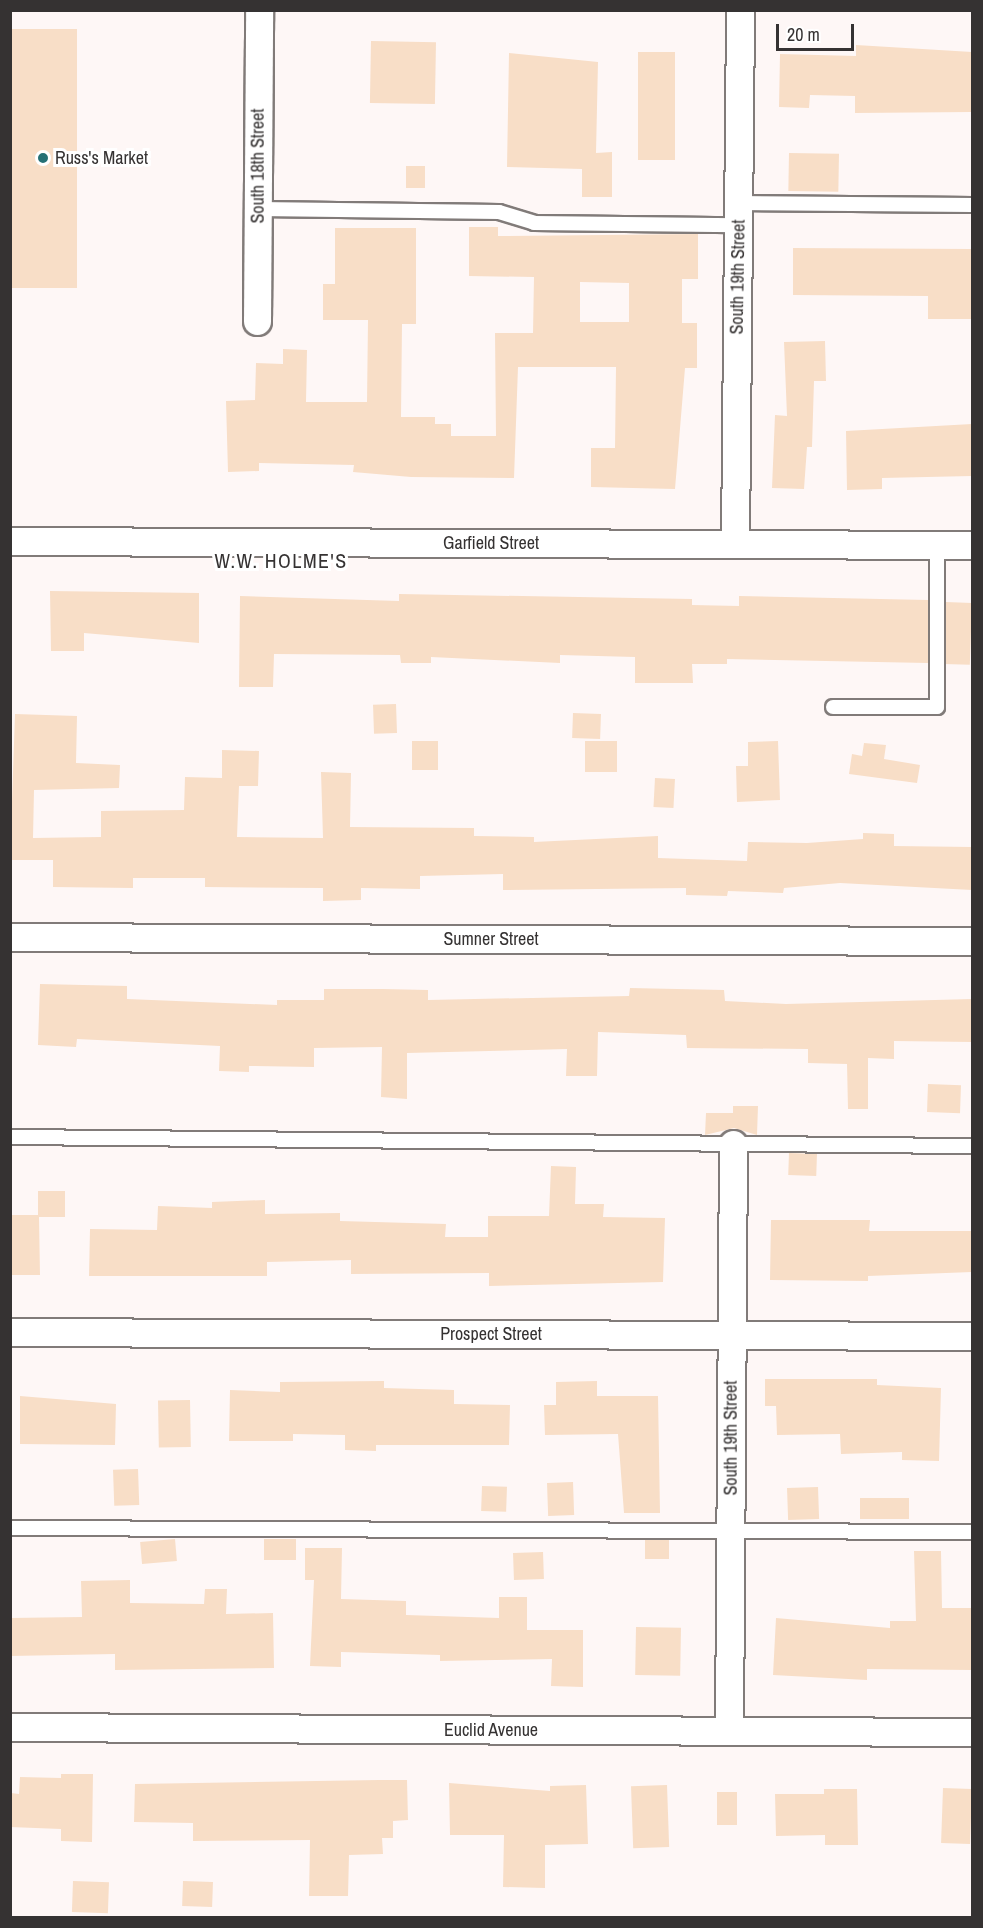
<!DOCTYPE html>
<style>
body{margin:0}
#map{position:relative;width:983px;height:1928px;overflow:hidden;background:#fef7f6;font-family:"Archivo Narrow",sans-serif}
div>[style]{position:absolute}
.building>*{inset:0;background:#f8dec7;transform-origin:0 0}
.roads{filter:drop-shadow(2px 0 #817b79) drop-shadow(-2px 0 #817b79) drop-shadow(0 2px #817b79) drop-shadow(0 -2px #817b79)}
.lane>*{height:14px;margin:-7px;padding:0 7px;transform-origin:7px;border-radius:7px;background:#fff}
.street>*{height:27px;margin:-13.5px;padding:0 13.5px;transform-origin:13.5px;border-radius:13.5px;background:#fff}
.dots>*{width:16px;height:16px;translate:-50% -50%;box-sizing:border-box;border:3px solid #fff;border-radius:50%}
span{translate:-50% -50%;white-space:nowrap;text-align:center;line-height:1.15;-webkit-text-stroke:6px #fff;paint-order:stroke}
.poi-label{font-size:18px;color:#353232}
.left{translate:0 -50%;text-align:left}
.street-label{font-size:18px;color:#353232}
.neighbourhood-label{font-size:20px;color:#353232;letter-spacing:1.5px}
.frame{position:absolute;inset:0;border:12px solid #353232;pointer-events:none}
.scale{position:absolute;left:776px;top:24px;width:78px;height:27px;box-sizing:border-box;border:3px solid #353232;border-top:0;padding-left:8px;font-size:18px;line-height:21px;white-space:nowrap;color:#353232;-webkit-text-stroke:4px #fff;paint-order:stroke}
</style>
<div id="map">
<div class="building">
<i style="left:10px;top:29px;width:67px;height:259px"></i>
<i style="left:371px;top:41px;width:65px;height:62px;rotate:1deg"></i>
<i style="clip-path:polygon(856px 45px,972px 52px,972px 112px,855px 113px,855px 96px,810px 95px,809px 108px,779px 107px,780px 54px,856px 56px)"></i>
<i style="left:638px;top:52px;width:37px;height:108px"></i>
<i style="clip-path:polygon(509px 53px,598px 62px,596px 153px,612px 152px,612px 197px,582px 197px,582px 169px,507px 167px)"></i>
<i style="left:789px;top:153px;width:50px;height:38px;rotate:1deg"></i>
<i style="left:406px;top:166px;width:19px;height:22px"></i>
<i style="clip-path:polygon(evenodd,469px 227px,498px 227px,498px 236px,698px 234px,698px 279px,682px 279px,682px 323px,697px 323px,697px 368px,685px 368px,675px 489px,591px 487px,591px 448px,615px 448px,616px 367px,518px 367px,514px 478px,411px 477px,353px 472px,354px 465px,259px 463px,259px 471px,228px 472px,226px 401px,255px 400px,256px 363px,283px 364px,283px 349px,307px 350px,306px 402px,367px 402px,368px 320px,323px 320px,323px 284px,335px 284px,335px 228px,416px 228px,416px 324px,402px 324px,401px 417px,435px 417px,435px 424px,451px 424px,451px 436px,496px 436px,495px 333px,533px 333px,534px 277px,469px 276px,469px 227px,580px 282px,629px 283px,629px 322px,580px 322px,580px 282px)"></i>
<i style="clip-path:polygon(793px 248px,972px 249px,972px 319px,928px 319px,928px 296px,793px 295px)"></i>
<i style="clip-path:polygon(825px 341px,826px 381px,814px 381px,812px 447px,807px 447px,804px 489px,772px 488px,775px 415px,787px 416px,784px 342px)"></i>
<i style="clip-path:polygon(972px 424px,972px 476px,882px 478px,882px 489px,847px 490px,846px 431px)"></i>
<i style="clip-path:polygon(50px 591px,199px 593px,199px 643px,84px 633px,84px 651px,51px 651px)"></i>
<i style="clip-path:polygon(399px 594px,692px 599px,692px 605px,739px 606px,739px 596px,928px 600px,928px 663px,727px 659px,727px 664px,692px 664px,693px 683px,635px 683px,635px 657px,560px 655px,560px 663px,431px 657px,431px 663px,401px 663px,400px 655px,274px 654px,273px 687px,239px 687px,240px 596px,399px 601px)"></i>
<i style="left:946px;top:602px;width:26px;height:62px;rotate:2deg"></i>
<i style="left:396px;top:704px;width:29px;height:23px;rotate:88deg"></i>
<i style="left:573px;top:713px;width:28px;height:25px;rotate:2deg"></i>
<i style="clip-path:polygon(15px 714px,77px 716px,76px 763px,120px 765px,119px 788px,34px 790px,33px 838px,101px 837px,101px 811px,184px 810px,185px 777px,222px 778px,222px 750px,259px 751px,258px 786px,239px 786px,237px 837px,323px 838px,321px 772px,351px 773px,350px 827px,474px 828px,474px 836px,534px 837px,534px 842px,658px 836px,658px 858px,747px 861px,748px 842px,807px 843px,863px 839px,863px 833px,894px 834px,894px 846px,972px 847px,972px 890px,840px 883px,784px 888px,783px 893px,728px 891px,727px 896px,686px 895px,686px 888px,503px 890px,503px 874px,420px 876px,420px 889px,361px 888px,361px 900px,323px 901px,323px 888px,205px 887px,205px 878px,133px 878px,133px 888px,53px 887px,53px 860px,10px 860px)"></i>
<i style="left:412px;top:741px;width:26px;height:29px"></i>
<i style="left:585px;top:741px;width:32px;height:31px"></i>
<i style="clip-path:polygon(778px 741px,780px 800px,737px 802px,736px 766px,748px 766px,748px 742px)"></i>
<i style="clip-path:polygon(864px 743px,886px 745px,884px 759px,920px 765px,917px 783px,849px 774px,852px 754px,862px 756px)"></i>
<i style="left:655px;top:778px;width:20px;height:29px;rotate:3deg"></i>
<i style="clip-path:polygon(40px 984px,127px 986px,127px 999px,277px 1005px,277px 1000px,324px 1000px,324px 989px,383px 989px,428px 990px,428px 1000px,629px 996px,630px 988px,724px 990px,725px 1001px,786px 1004px,972px 999px,972px 1042px,894px 1041px,894px 1059px,868px 1058px,868px 1109px,848px 1109px,847px 1064px,808px 1063px,808px 1049px,687px 1048px,686px 1035px,598px 1032px,597px 1076px,566px 1076px,567px 1049px,407px 1053px,407px 1099px,381px 1097px,382px 1047px,314px 1048px,314px 1067px,249px 1066px,249px 1072px,219px 1071px,220px 1046px,77px 1039px,76px 1047px,38px 1045px)"></i>
<i style="left:928px;top:1084px;width:33px;height:28px;rotate:2deg"></i>
<i style="clip-path:polygon(733px 1106px,758px 1106px,757px 1135px,734px 1128px,705px 1135px,706px 1113px,733px 1113px)"></i>
<i style="left:789px;top:1153px;width:28px;height:22px;rotate:2deg"></i>
<i style="clip-path:polygon(551px 1166px,576px 1167px,575px 1204px,604px 1204px,603px 1217px,665px 1218px,663px 1282px,489px 1286px,489px 1273px,351px 1274px,351px 1260px,267px 1262px,267px 1276px,89px 1276px,90px 1229px,157px 1230px,158px 1206px,212px 1208px,212px 1202px,265px 1200px,265px 1214px,340px 1213px,340px 1221px,446px 1224px,445px 1237px,488px 1237px,488px 1216px,549px 1216px)"></i>
<i style="clip-path:polygon(38px 1191px,65px 1191px,65px 1217px,39px 1217px,40px 1275px,10px 1275px,10px 1215px,38px 1215px)"></i>
<i style="clip-path:polygon(771px 1220px,870px 1220px,869px 1231px,972px 1231px,972px 1272px,868px 1276px,868px 1281px,770px 1280px)"></i>
<i style="clip-path:polygon(765px 1379px,877px 1379px,877px 1385px,941px 1388px,939px 1461px,902px 1460px,902px 1452px,841px 1454px,840px 1434px,777px 1435px,776px 1406px,765px 1406px)"></i>
<i style="clip-path:polygon(384px 1381px,384px 1388px,454px 1390px,454px 1404px,510px 1405px,509px 1445px,376px 1445px,376px 1451px,345px 1450px,345px 1435px,293px 1434px,293px 1441px,229px 1441px,230px 1390px,280px 1392px,280px 1382px)"></i>
<i style="clip-path:polygon(597px 1381px,597px 1396px,658px 1396px,660px 1513px,624px 1513px,618px 1434px,545px 1435px,544px 1405px,556px 1405px,556px 1382px)"></i>
<i style="clip-path:polygon(20px 1396px,116px 1404px,115px 1445px,20px 1444px)"></i>
<i style="left:190px;top:1400px;width:47px;height:32px;rotate:89deg"></i>
<i style="left:138px;top:1469px;width:36px;height:25px;rotate:88deg"></i>
<i style="left:573px;top:1482px;width:33px;height:26px;rotate:88deg"></i>
<i style="left:482px;top:1486px;width:25px;height:25px;rotate:2deg"></i>
<i style="left:818px;top:1487px;width:32px;height:31px;rotate:88deg"></i>
<i style="left:909px;top:1498px;width:21px;height:49px;rotate:90deg"></i>
<i style="left:175px;top:1539px;width:22px;height:35px;rotate:85deg"></i>
<i style="left:264px;top:1539px;width:32px;height:21px"></i>
<i style="left:645px;top:1540px;width:24px;height:19px"></i>
<i style="clip-path:polygon(305px 1548px,342px 1548px,341px 1599px,406px 1601px,406px 1615px,499px 1618px,499px 1597px,527px 1597px,527px 1630px,583px 1630px,583px 1687px,551px 1686px,552px 1659px,440px 1661px,440px 1655px,341px 1652px,341px 1667px,310px 1666px,314px 1580px,305px 1580px)"></i>
<i style="clip-path:polygon(914px 1551px,941px 1551px,942px 1608px,972px 1608px,972px 1670px,867px 1669px,867px 1680px,773px 1675px,776px 1618px,890px 1628px,890px 1621px,916px 1621px)"></i>
<i style="left:543px;top:1552px;width:27px;height:30px;rotate:88deg"></i>
<i style="clip-path:polygon(130px 1580px,130px 1603px,204px 1604px,205px 1589px,227px 1589px,226px 1614px,273px 1613px,274px 1668px,115px 1670px,115px 1654px,10px 1656px,10px 1618px,82px 1617px,81px 1581px)"></i>
<i style="left:636px;top:1627px;width:45px;height:48px;rotate:1deg"></i>
<i style="clip-path:polygon(61px 1774px,93px 1774px,92px 1842px,61px 1841px,61px 1829px,10px 1827px,11px 1793px,19px 1794px,20px 1777px,61px 1778px)"></i>
<i style="clip-path:polygon(379px 1780px,407px 1780px,408px 1820px,393px 1821px,393px 1838px,382px 1838px,383px 1854px,349px 1855px,348px 1896px,309px 1896px,310px 1840px,193px 1841px,193px 1823px,134px 1822px,135px 1784px)"></i>
<i style="clip-path:polygon(449px 1783px,550px 1791px,550px 1786px,586px 1785px,588px 1844px,545px 1845px,545px 1888px,503px 1887px,504px 1835px,450px 1835px)"></i>
<i style="left:667px;top:1785px;width:62px;height:36px;rotate:88deg"></i>
<i style="left:943px;top:1788px;width:29px;height:55px;rotate:2deg"></i>
<i style="clip-path:polygon(824px 1789px,857px 1789px,858px 1845px,825px 1845px,825px 1835px,776px 1836px,775px 1794px,824px 1794px)"></i>
<i style="left:717px;top:1792px;width:20px;height:33px"></i>
<i style="left:73px;top:1881px;width:36px;height:31px;rotate:2deg"></i>
<i style="left:183px;top:1881px;width:30px;height:25px;rotate:2deg"></i>
</div>
<div class="roads">
<div class="lane">
<i style="left:738px;top:203px;width:234px;rotate:0.5deg"></i>
<i style="left:258px;top:209px;width:241px;rotate:0.7deg"></i>
<i style="left:499px;top:212px;width:37px;rotate:17deg"></i>
<i style="left:534px;top:223px;width:204px;rotate:0.6deg"></i>
<i style="left:833px;top:707px;width:104px"></i>
<i style="left:937px;top:707px;width:162px;rotate:-90deg"></i>
<i style="left:10px;top:1137px;width:962px;rotate:0.54deg"></i>
<i style="left:10px;top:1528px;width:962px;rotate:0.24deg"></i>
</div>
<div class="street">
<i style="left:257px;top:321px;width:311px;rotate:-89.6deg"></i>
<i style="left:10px;top:541px;width:962px;rotate:0.24deg"></i>
<i style="left:735px;top:544px;width:534px;rotate:-89.46deg"></i>
<i style="left:10px;top:937px;width:962px;rotate:0.24deg"></i>
<i style="left:10px;top:1332px;width:962px;rotate:0.24deg"></i>
<i style="left:10px;top:1727px;width:962px;rotate:0.3deg"></i>
<i style="left:729px;top:1731px;width:587px;rotate:-89.61deg"></i>
</div>
</div>
<div class="dots">
<i style="left:43px;top:158px;background:#257075"></i>
</div>
<div class="poi-label">
<span class="left" style="left:55px;top:158px">Russ's Market</span>
</div>
<div class="street-label">
<span style="left:258px;top:166px;rotate:-90deg">South 18th Street</span>
<span style="left:738px;top:277px;rotate:-89deg">South 19th Street</span>
<span style="left:491px;top:543px">Garfield Street</span>
<span style="left:491px;top:939px">Sumner Street</span>
<span style="left:491px;top:1334px">Prospect Street</span>
<span style="left:731px;top:1438px;rotate:-90deg">South 19th Street</span>
<span style="left:491px;top:1730px">Euclid Avenue</span>
</div>
<div class="neighbourhood-label">
<span style="left:281px;top:560px">W.W. HOLME'S</span>
</div>
<div class="frame"></div>
<div class="scale">20 m</div>
</div>
